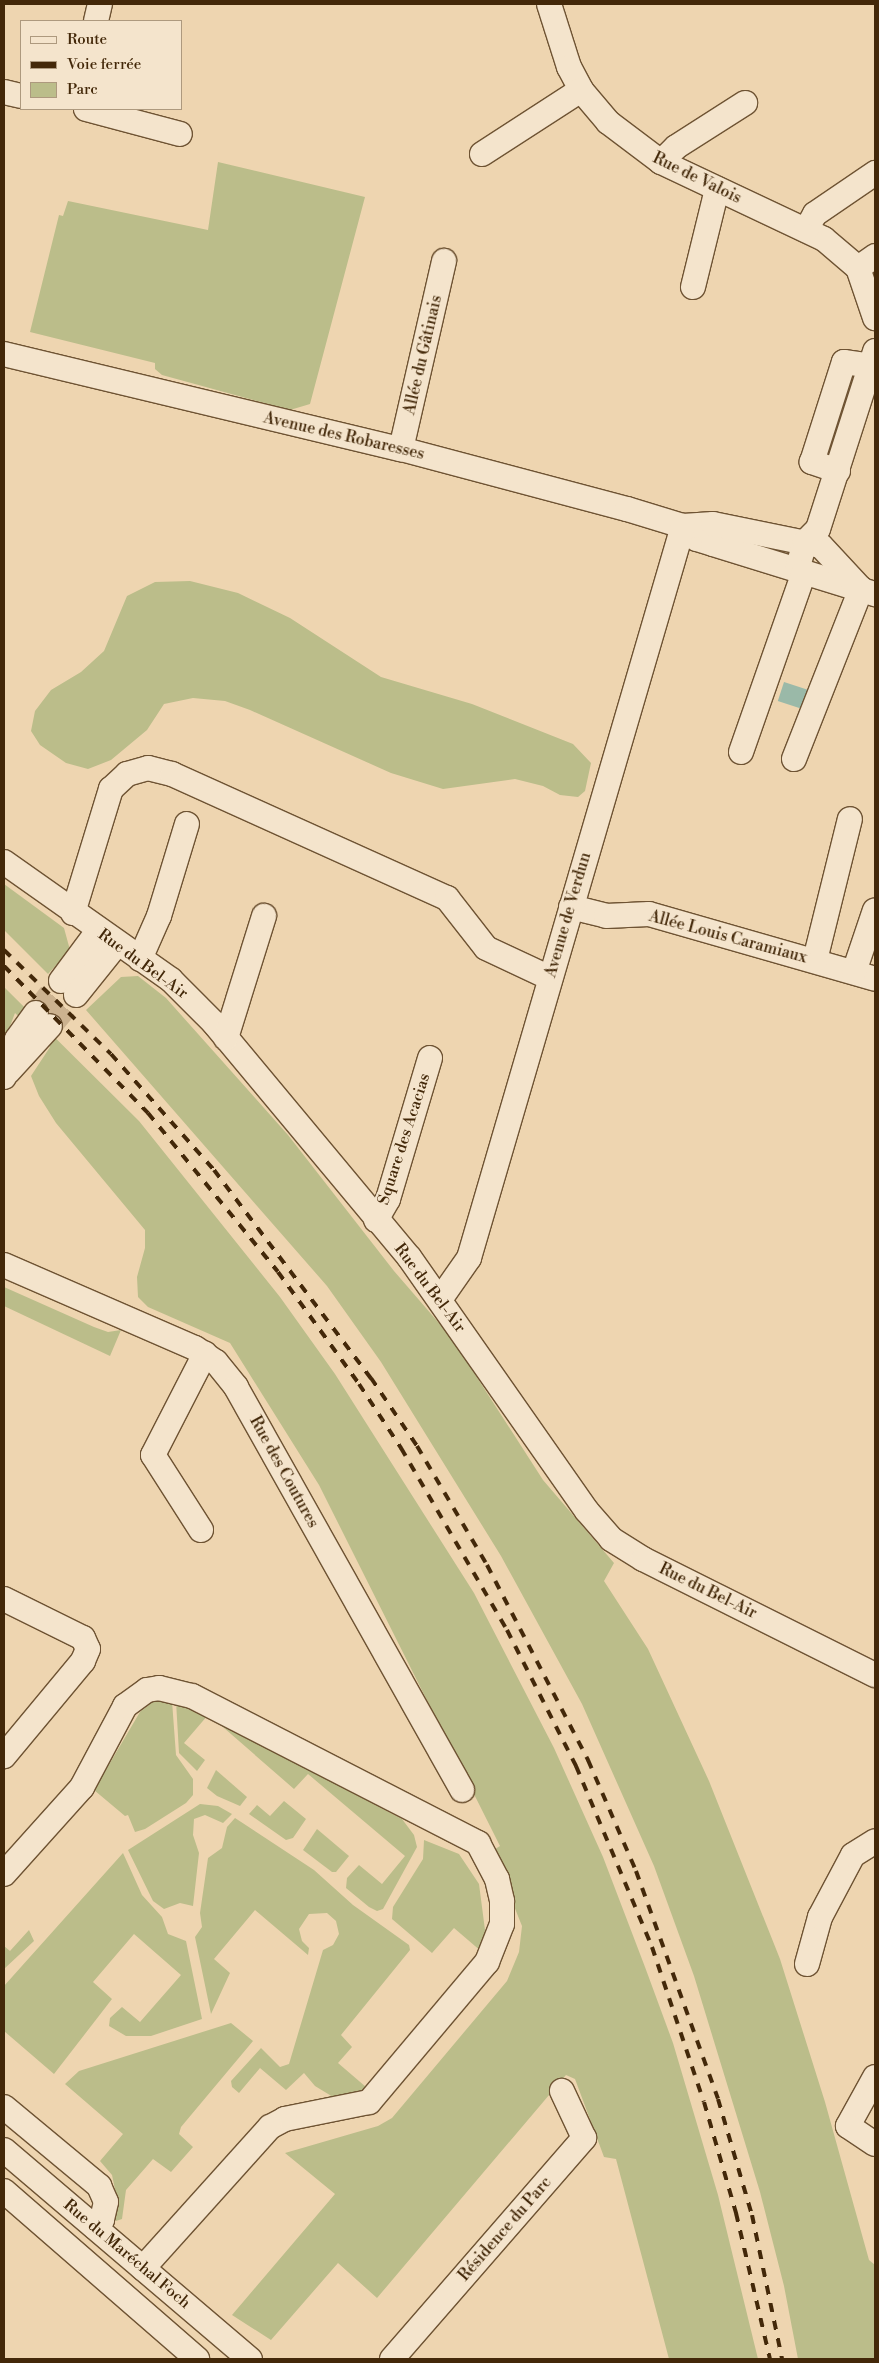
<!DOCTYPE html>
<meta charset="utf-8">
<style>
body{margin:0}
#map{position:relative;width:879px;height:2363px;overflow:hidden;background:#eed5b0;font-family:"Libre Bodoni",serif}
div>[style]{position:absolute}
.green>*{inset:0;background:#bbbd8a}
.water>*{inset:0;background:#9ab9a8;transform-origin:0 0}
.minor-tunnel>*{height:24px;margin-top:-12px;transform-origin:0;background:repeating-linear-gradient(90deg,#ccb28f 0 24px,transparent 0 36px)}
.roads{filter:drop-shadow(1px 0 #6e5333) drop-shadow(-1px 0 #6e5333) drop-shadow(0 1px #6e5333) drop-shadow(0 -1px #6e5333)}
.minor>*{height:24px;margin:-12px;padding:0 12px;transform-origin:12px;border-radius:12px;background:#f4e4cc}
.rail>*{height:4px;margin-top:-2px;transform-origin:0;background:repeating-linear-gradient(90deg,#432809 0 9px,transparent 0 18px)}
span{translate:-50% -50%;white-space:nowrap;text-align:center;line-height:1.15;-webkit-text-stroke:4px #f4e4cc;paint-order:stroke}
.street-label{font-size:16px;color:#432809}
.frame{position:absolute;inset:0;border:5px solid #432809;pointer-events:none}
.legend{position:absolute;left:20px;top:20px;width:162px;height:90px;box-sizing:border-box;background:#f4e4cc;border:1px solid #ad997e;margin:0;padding:6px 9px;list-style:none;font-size:15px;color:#432809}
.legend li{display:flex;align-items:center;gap:10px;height:25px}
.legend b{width:25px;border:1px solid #ad997e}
</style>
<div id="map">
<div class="green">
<i style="clip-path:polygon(218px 162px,365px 197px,310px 404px,290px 410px,162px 375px,155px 369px,155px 363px,30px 332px,59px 215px,63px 216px,68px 201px,208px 230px)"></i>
<i style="clip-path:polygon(190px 581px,238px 593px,290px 618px,381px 677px,472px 704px,573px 744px,591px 763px,585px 791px,578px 797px,560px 795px,543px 786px,515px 779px,443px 789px,391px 773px,250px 710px,225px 701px,193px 698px,164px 704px,147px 730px,111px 760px,88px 769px,66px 763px,40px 745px,31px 731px,35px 711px,51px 690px,81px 672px,104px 651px,127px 596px,155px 582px)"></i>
<i style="clip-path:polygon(4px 884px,64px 928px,70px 950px,48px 974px,4px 930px)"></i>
<i style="clip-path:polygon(138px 976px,166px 998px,288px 1135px,394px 1271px,451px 1337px,543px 1480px,614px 1563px,604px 1581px,648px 1649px,709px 1781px,780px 1959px,825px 2102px,869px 2260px,875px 2265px,875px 2359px,798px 2359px,784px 2286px,760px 2192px,694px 1976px,654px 1866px,582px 1704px,501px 1556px,381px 1362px,327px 1286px,86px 1010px,121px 977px)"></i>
<i style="clip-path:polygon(4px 987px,139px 1121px,280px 1297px,335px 1374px,474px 1593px,554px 1748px,603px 1857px,645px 1967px,673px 2043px,718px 2195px,758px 2359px,669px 2359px,616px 2159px,604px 2157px,575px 2079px,566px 2075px,377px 2298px,338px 2263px,271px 2340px,232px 2315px,335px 2194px,285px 2153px,378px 2126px,392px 2118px,507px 1981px,519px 1952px,522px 1926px,492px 1851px,500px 1846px,319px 1485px,230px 1343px,148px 1307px,138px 1297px,137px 1277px,145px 1248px,145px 1230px,56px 1123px,39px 1096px,31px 1076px,50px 1047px,15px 1013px,4px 1042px)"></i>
<i style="clip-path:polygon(4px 1287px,94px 1327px,108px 1332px,121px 1330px,110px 1356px,4px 1306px)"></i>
<i style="clip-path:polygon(159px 1697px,172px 1701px,176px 1755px,193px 1779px,193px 1795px,186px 1803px,145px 1829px,135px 1832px,128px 1815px,125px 1816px,94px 1790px,140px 1712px)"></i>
<i style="clip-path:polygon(176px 1701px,208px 1715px,184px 1743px,205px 1760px,197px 1771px,179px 1753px)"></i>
<i style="clip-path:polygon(216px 1721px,402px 1819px,414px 1835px,417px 1847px,383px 1909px,377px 1911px,369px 1907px,346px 1888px,347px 1878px,359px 1865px,382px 1884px,405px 1856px,308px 1774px,294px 1789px)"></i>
<i style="clip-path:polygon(216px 1770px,247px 1797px,240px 1806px,217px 1796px,207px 1788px)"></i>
<i style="clip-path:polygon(284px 1801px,306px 1819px,293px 1838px,286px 1840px,249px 1814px,257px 1805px,270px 1816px)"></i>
<i style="clip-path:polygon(200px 1804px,218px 1806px,232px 1814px,223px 1823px,205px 1815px,194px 1819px,193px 1835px,199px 1853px,193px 1906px,180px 1903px,164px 1909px,153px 1901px,128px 1850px)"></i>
<i style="clip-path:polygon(235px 1818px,314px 1870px,353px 1905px,409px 1945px,410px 1950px,341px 2035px,352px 2047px,338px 2063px,366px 2087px,364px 2093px,338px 2100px,315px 2086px,304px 2073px,286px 2090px,260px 2068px,239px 2093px,232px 2087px,231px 2081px,261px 2048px,280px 2067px,289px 2064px,323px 1950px,333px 1945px,339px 1934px,336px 1921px,327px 1913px,309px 1914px,299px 1929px,302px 1941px,309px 1948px,308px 1955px,255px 1910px,214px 1959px,230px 1973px,211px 2014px,195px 1937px,202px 1927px,200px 1913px,208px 1858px,222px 1848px,227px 1827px)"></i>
<i style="clip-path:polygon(317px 1829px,349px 1856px,336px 1872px,332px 1872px,303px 1850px)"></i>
<i style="clip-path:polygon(424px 1840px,459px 1854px,479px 1884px,485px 1930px,482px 1952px,454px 1928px,432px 1953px,392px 1919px,393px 1907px,423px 1859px)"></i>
<i style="clip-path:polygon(123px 1853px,142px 1895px,162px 1917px,168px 1934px,186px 1941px,202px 2019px,151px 2036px,126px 2036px,109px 2026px,110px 2018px,122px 2007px,140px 2022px,181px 1975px,134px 1934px,93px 1982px,112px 1999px,54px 2074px,4px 2031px,4px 1986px)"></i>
<i style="clip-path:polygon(29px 1930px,34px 1941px,4px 1969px,4px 1946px,10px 1951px)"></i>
<i style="clip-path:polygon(231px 2023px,253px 2041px,181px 2127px,179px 2134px,193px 2147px,171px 2172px,153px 2159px,126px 2190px,122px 2219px,116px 2221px,113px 2217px,117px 2199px,112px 2175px,100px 2161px,123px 2134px,65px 2084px,79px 2071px)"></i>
</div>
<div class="water">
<i style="left:784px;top:682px;width:33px;height:20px;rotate:18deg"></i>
</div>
<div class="minor-tunnel">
<i style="left:36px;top:1013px;width:41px;rotate:-52deg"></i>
<i style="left:50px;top:1026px;width:40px;rotate:-50deg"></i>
</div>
<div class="roads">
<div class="minor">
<i style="left:549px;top:4px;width:66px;rotate:72.4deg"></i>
<i style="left:569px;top:67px;width:26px;rotate:62deg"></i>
<i style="left:581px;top:90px;width:42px;rotate:49.8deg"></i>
<i style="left:608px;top:122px;width:66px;rotate:37deg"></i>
<i style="left:661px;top:162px;width:180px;rotate:25.3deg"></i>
<i style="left:824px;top:239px;width:45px;rotate:40.5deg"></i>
<i style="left:858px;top:268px;width:53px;rotate:71.2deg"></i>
<i style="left:96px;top:21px;width:17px;rotate:-77deg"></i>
<i style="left:4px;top:92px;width:17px;rotate:13deg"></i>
<i style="left:86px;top:109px;width:97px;rotate:14.9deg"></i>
<i style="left:482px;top:154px;width:118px;rotate:-32.9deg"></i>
<i style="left:661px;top:162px;width:21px;rotate:-45deg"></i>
<i style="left:676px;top:147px;width:82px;rotate:-32.5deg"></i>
<i style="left:806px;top:230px;width:18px;rotate:-61deg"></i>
<i style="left:815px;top:214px;width:73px;rotate:-34.3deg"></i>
<i style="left:858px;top:268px;width:21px;rotate:-35deg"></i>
<i style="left:693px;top:287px;width:101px;rotate:-76.2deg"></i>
<i style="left:4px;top:354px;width:408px;rotate:13.5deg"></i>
<i style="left:401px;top:449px;width:234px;rotate:14.9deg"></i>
<i style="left:627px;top:509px;width:59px;rotate:16.9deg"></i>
<i style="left:683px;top:526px;width:19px;rotate:43deg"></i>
<i style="left:697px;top:539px;width:17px;rotate:17deg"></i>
<i style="left:713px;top:544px;width:170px;rotate:17.2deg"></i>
<i style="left:401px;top:449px;width:193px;rotate:-77.1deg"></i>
<i style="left:838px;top:471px;width:28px;rotate:-161deg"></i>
<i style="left:812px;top:462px;width:105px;rotate:-72.3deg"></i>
<i style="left:844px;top:362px;width:28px;rotate:8deg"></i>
<i style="left:683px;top:526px;width:30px;rotate:-4deg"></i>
<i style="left:713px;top:524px;width:110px;rotate:11.5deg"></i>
<i style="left:821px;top:546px;width:57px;rotate:47.1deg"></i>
<i style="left:797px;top:570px;width:29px;rotate:-74deg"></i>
<i style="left:805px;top:542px;width:18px;rotate:-45deg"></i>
<i style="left:818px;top:529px;width:187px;rotate:-72.2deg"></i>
<i style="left:741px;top:752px;width:191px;rotate:-70.7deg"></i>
<i style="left:794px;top:759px;width:183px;rotate:-68.5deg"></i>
<i style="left:4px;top:862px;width:204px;rotate:35.2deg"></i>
<i style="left:171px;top:980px;width:61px;rotate:45deg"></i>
<i style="left:214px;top:1023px;width:305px;rotate:50.2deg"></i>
<i style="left:409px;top:1257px;width:310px;rotate:55deg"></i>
<i style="left:587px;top:1511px;width:37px;rotate:49deg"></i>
<i style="left:611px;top:1539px;width:38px;rotate:32deg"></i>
<i style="left:643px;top:1559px;width:259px;rotate:26.6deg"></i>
<i style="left:571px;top:907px;width:36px;rotate:14deg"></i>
<i style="left:606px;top:916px;width:43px;rotate:-2.7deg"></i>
<i style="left:649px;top:914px;width:235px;rotate:16deg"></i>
<i style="left:73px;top:913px;width:130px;rotate:-73deg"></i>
<i style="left:111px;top:789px;width:22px;rotate:-43deg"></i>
<i style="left:127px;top:774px;width:22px;rotate:-16deg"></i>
<i style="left:148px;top:768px;width:25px;rotate:14deg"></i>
<i style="left:172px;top:774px;width:302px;rotate:24.3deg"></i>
<i style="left:447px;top:898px;width:63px;rotate:52deg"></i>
<i style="left:486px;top:948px;width:71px;rotate:25.1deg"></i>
<i style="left:140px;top:959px;width:47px;rotate:-66.2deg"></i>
<i style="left:159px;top:916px;width:96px;rotate:-73.1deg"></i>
<i style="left:815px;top:960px;width:145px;rotate:-76.1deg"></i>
<i style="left:854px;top:972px;width:65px;rotate:-71.3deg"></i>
<i style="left:61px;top:981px;width:62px;rotate:-53.5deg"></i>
<i style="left:76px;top:995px;width:65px;rotate:-51.2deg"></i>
<i style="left:226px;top:1038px;width:128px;rotate:-72.7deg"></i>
<i style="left:8px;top:1072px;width:62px;rotate:-47.6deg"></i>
<i style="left:4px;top:1077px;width:40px;rotate:-71.1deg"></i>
<i style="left:17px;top:1039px;width:32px;rotate:-54deg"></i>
<i style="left:376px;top:1220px;width:24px;rotate:-60deg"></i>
<i style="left:388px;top:1199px;width:147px;rotate:-73.4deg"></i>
<i style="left:4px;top:1265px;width:208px;rotate:23.5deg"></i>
<i style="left:195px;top:1348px;width:25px;rotate:34deg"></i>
<i style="left:216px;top:1362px;width:32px;rotate:51deg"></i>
<i style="left:236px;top:1387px;width:462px;rotate:60.7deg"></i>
<i style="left:441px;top:1298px;width:49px;rotate:-55deg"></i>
<i style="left:469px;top:1258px;width:763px;rotate:-73.7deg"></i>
<i style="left:201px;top:1530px;width:89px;rotate:-122.6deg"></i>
<i style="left:153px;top:1455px;width:114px;rotate:-62.8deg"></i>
<i style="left:4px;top:1599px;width:88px;rotate:26.3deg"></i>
<i style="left:83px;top:1638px;width:12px;rotate:66deg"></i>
<i style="left:88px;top:1649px;width:13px;rotate:113deg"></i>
<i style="left:83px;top:1661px;width:124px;rotate:129.7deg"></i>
<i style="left:4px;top:1874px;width:117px;rotate:-48.1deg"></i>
<i style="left:82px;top:1787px;width:92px;rotate:-62deg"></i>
<i style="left:125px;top:1706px;width:27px;rotate:-36deg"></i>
<i style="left:147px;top:1690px;width:12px;rotate:-9deg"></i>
<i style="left:159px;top:1688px;width:34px;rotate:14deg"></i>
<i style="left:192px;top:1696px;width:322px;rotate:27.2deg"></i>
<i style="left:478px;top:1843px;width:41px;rotate:62.2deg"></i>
<i style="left:497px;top:1879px;width:23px;rotate:77deg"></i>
<i style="left:502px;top:1901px;width:23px;rotate:90deg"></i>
<i style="left:502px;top:1924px;width:41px;rotate:111.5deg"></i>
<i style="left:487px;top:1962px;width:183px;rotate:130.1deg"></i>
<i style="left:369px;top:2102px;width:86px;rotate:168.6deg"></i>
<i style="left:285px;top:2119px;width:17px;rotate:152deg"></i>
<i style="left:270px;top:2127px;width:190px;rotate:132deg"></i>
<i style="left:807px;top:1964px;width:49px;rotate:-74.5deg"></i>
<i style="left:820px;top:1917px;width:70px;rotate:-62deg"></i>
<i style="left:853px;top:1855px;width:26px;rotate:-32deg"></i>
<i style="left:875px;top:2077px;width:56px;rotate:118.9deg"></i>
<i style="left:848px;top:2126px;width:32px;rotate:34deg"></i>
<i style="left:4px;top:2107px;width:124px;rotate:39.7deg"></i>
<i style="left:99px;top:2186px;width:17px;rotate:66deg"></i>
<i style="left:106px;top:2202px;width:18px;rotate:103deg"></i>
<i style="left:102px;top:2220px;width:10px;rotate:127deg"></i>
<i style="left:4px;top:2150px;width:323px;rotate:40.4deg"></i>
<i style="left:4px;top:2191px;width:256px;rotate:41deg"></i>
<i style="left:392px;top:2359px;width:293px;rotate:-49deg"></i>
<i style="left:584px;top:2138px;width:52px;rotate:-115.1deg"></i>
</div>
</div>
<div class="rail">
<i style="left:4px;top:950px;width:149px;rotate:44.2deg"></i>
<i style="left:111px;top:1054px;width:155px;rotate:48.4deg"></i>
<i style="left:214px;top:1170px;width:261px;rotate:53deg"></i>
<i style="left:371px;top:1378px;width:82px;rotate:55.9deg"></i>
<i style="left:417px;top:1446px;width:138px;rotate:59.5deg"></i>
<i style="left:487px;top:1565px;width:220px;rotate:62.6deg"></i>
<i style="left:588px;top:1760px;width:121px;rotate:66.6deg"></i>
<i style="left:636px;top:1871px;width:242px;rotate:70.2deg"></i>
<i style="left:718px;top:2099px;width:121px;rotate:73.7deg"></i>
<i style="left:752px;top:2215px;width:147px;rotate:78.2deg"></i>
<i style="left:4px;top:966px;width:206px;rotate:45.6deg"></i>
<i style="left:148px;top:1113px;width:205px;rotate:50.7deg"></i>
<i style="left:278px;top:1272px;width:138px;rotate:54.1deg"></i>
<i style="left:359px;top:1384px;width:77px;rotate:56.7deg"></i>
<i style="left:401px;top:1448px;width:211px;rotate:59.8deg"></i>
<i style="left:507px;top:1630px;width:153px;rotate:63.1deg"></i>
<i style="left:576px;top:1766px;width:196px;rotate:67.2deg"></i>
<i style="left:652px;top:1947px;width:163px;rotate:71.5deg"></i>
<i style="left:704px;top:2102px;width:116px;rotate:73.9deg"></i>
<i style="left:736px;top:2213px;width:150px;rotate:76.9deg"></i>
</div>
<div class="street-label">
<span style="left:697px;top:178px;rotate:26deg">Rue de Valois</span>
<span style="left:423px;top:355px;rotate:-77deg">Allée du Gâtinais</span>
<span style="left:344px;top:436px;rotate:13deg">Avenue des Robaresses</span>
<span style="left:568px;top:915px;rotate:-74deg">Avenue de Verdun</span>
<span style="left:728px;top:937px;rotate:15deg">Allée Louis Caramiaux</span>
<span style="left:143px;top:964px;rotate:36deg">Rue du Bel-Air</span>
<span style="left:404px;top:1139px;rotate:-72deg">Square des Acacias</span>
<span style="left:430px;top:1288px;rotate:53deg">Rue du Bel-Air</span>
<span style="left:284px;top:1472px;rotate:61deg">Rue des Coutures</span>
<span style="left:708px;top:1591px;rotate:26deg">Rue du Bel-Air</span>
<span style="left:505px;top:2229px;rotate:-49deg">Résidence du Parc</span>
<span style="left:127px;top:2254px;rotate:40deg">Rue du Maréchal Foch</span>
</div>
<div class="frame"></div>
<ul class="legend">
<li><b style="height:6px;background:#f4e4cc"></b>Route</li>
<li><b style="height:6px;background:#432809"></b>Voie ferrée</li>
<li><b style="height:14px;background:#bbbd8a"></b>Parc</li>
</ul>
</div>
